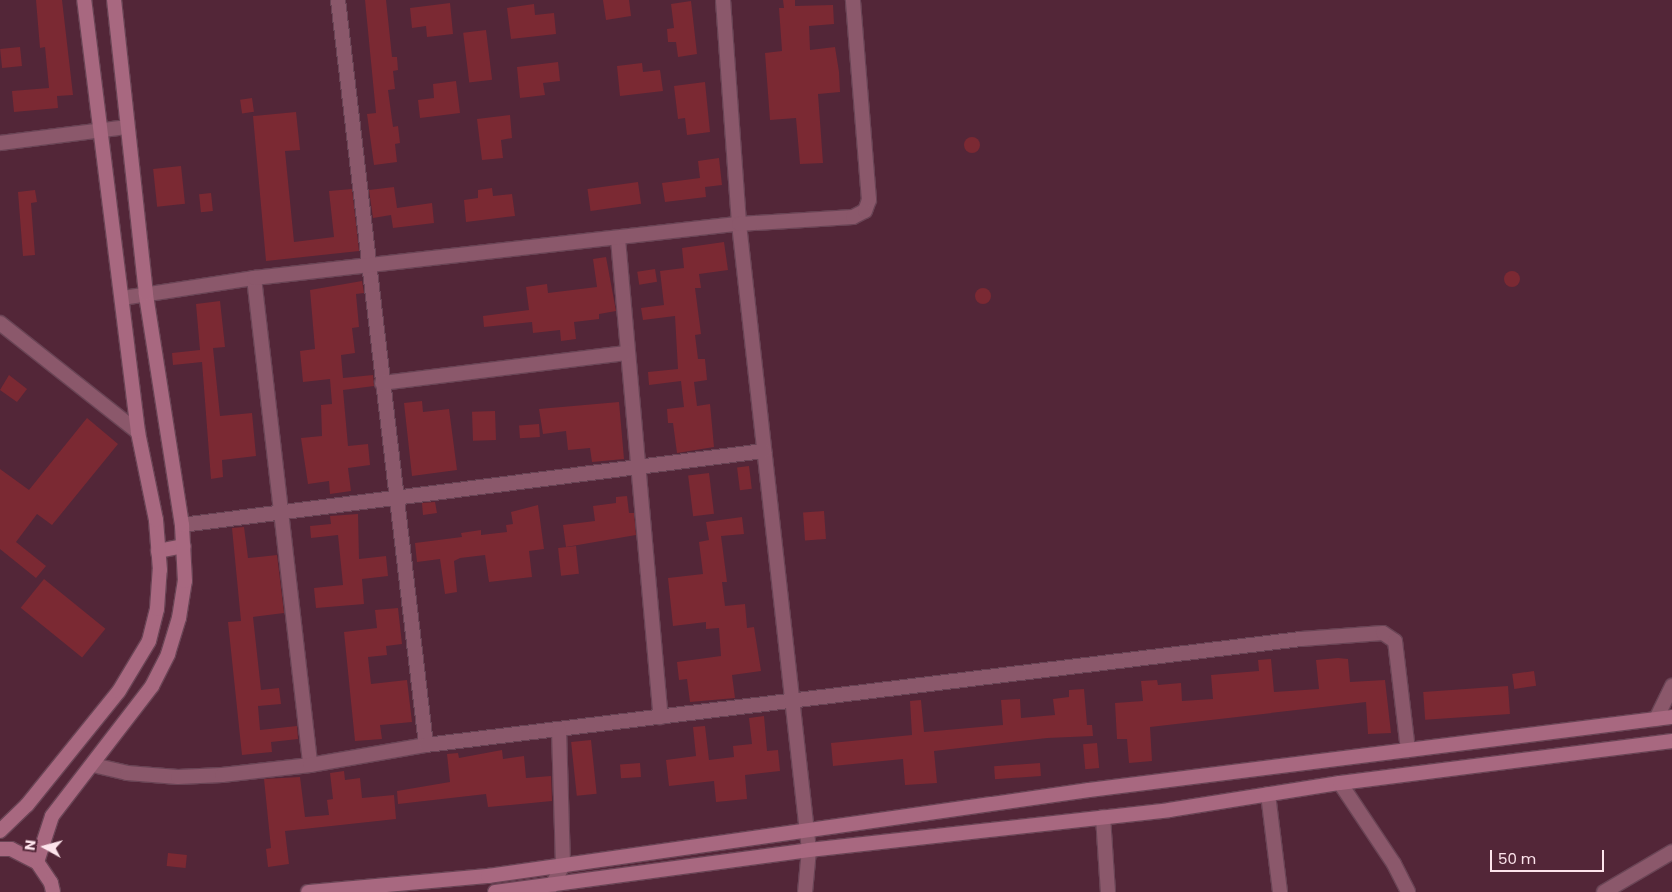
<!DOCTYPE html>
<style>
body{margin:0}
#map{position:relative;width:1672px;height:892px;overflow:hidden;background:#532638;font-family:Poppins,sans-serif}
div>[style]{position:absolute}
.building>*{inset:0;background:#7b2933;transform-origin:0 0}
.round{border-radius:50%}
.roads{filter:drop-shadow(1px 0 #6a4455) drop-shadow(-1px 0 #6a4455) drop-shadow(0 1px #6a4455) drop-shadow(0 -1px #6a4455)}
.minor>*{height:14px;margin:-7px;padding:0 7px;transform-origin:7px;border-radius:7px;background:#8b586b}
.secondary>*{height:14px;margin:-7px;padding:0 7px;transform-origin:7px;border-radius:7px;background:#a86880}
span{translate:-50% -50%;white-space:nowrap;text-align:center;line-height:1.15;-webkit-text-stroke:5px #532638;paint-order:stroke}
.north{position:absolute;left:20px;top:822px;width:50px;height:50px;-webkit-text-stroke:4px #532638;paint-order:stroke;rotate:277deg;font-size:14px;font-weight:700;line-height:20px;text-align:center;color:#fde4ec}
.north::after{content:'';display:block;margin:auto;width:18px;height:22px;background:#fde4ec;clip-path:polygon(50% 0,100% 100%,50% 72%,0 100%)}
.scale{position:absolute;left:1490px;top:850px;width:114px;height:22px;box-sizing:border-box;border:2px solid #fde4ec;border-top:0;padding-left:6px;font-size:15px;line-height:18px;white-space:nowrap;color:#fde4ec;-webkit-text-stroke:4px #532638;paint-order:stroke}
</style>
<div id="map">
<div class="building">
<i style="clip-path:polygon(36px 0,62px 0,73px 95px,57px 96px,58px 108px,14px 112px,12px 91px,49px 88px,45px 47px,40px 48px)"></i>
<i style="clip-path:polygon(365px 0,386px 0,392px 57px,397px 57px,398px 70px,393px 71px,395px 89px,388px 90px,393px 127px,398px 126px,400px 143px,395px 144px,397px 162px,374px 165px,367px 114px,376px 113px)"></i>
<i style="clip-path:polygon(603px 0,629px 0,631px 16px,606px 20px)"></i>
<i style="clip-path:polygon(783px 0,795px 0,795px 6px,833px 5px,834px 24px,809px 26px,810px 50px,835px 47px,839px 72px,840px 92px,818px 94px,823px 163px,800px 164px,796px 118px,770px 120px,765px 53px,782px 51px,779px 8px,784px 8px)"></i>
<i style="clip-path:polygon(691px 1px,697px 54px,678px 57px,676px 42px,668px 42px,667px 29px,674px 28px,671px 4px)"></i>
<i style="clip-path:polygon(450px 3px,453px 34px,427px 37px,426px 26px,412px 28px,410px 8px)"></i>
<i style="clip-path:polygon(534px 4px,535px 15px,554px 13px,556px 34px,511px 39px,507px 8px)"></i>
<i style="left:486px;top:30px;width:50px;height:23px;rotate:83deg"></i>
<i style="left:20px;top:47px;width:19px;height:20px;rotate:84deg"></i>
<i style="clip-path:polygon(558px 62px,560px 81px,543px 83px,545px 95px,520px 98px,517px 67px)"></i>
<i style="clip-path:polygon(642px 63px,643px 72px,660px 70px,663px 91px,620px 96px,617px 66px)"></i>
<i style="clip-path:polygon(456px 81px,460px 113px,420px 118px,418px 100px,434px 98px,433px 84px)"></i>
<i style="clip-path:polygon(705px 82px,710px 132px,687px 135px,685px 118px,678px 119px,674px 86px)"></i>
<i style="left:252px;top:98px;width:14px;height:12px;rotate:82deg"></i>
<i style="clip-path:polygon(296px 112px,300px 150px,285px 151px,294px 242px,334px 237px,329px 191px,352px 189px,359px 251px,266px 261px,253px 116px)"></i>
<i style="clip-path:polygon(510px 115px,512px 138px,501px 140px,503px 158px,482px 160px,477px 119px)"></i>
<i class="round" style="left:964px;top:137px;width:16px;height:16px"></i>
<i style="clip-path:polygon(719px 158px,722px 185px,705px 187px,706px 197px,665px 202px,662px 183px,700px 178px,698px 161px)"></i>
<i style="left:181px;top:166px;width:38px;height:28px;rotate:84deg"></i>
<i style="left:638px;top:182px;width:22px;height:51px;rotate:82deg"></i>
<i style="clip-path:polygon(394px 187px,397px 208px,432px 203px,434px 223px,393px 228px,391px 215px,373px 218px,369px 190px)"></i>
<i style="clip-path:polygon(492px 188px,493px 196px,512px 194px,515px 216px,466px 222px,464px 200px,478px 198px,478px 190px)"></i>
<i style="clip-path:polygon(35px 190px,37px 202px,31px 203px,35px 255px,23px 256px,18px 192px)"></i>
<i style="left:211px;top:193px;width:18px;height:12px;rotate:84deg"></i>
<i style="clip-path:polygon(724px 242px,728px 270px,699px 274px,701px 288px,695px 288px,701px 334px,695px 335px,698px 359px,705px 359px,707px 380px,694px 382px,697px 406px,710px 404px,714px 447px,677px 453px,673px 423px,668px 423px,667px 409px,684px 407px,681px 381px,649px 385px,648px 372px,678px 369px,675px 316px,643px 320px,641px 308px,664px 305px,660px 271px,684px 268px,682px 248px)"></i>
<i style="clip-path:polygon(606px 257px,616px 311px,599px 314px,599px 319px,574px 322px,576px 339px,561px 341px,560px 330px,533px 333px,532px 322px,484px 327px,483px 316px,529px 310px,526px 287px,547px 284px,548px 293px,597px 287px,593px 259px)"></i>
<i style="left:655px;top:269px;width:13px;height:18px;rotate:81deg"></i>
<i class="round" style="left:1504px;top:271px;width:16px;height:16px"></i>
<i style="clip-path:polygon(362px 281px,364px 293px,356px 294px,359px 327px,352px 328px,355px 353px,341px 355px,343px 378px,373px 375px,374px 386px,343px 390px,348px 446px,368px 444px,370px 465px,348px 468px,351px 491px,330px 494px,329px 481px,308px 484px,301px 438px,322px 436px,321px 405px,332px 404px,330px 379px,303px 382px,300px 351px,315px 349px,310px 290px)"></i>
<i class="round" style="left:975px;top:288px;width:16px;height:16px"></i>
<i style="clip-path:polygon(220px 301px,225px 347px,213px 348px,220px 416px,252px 413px,256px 456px,222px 460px,223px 477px,211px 479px,202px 362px,173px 365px,172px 353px,200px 350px,196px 304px)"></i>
<i style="clip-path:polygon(9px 375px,27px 389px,17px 402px,0 390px)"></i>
<i style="clip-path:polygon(422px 401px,423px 412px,449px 409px,457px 470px,412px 476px,404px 403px)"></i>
<i style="clip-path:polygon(619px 402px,624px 459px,592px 462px,590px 448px,568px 450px,566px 431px,543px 434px,539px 409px)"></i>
<i style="left:495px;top:411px;width:29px;height:23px;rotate:88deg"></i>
<i style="clip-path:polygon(87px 418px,118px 444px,52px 525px,37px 514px,16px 542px,46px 566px,36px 578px,0 549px,0 469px,29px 490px)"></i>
<i style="left:539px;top:424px;width:13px;height:20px;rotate:86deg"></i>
<i style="left:749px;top:466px;width:23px;height:12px;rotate:83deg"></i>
<i style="left:709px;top:473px;width:41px;height:21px;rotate:83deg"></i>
<i style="clip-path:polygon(627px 496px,629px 513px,634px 513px,636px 535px,566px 547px,563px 525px,595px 521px,593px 506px,616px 503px,616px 497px)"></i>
<i style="clip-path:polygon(435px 502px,437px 513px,423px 515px,422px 503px)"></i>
<i style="clip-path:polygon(538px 505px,544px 549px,529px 551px,532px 577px,489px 582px,485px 555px,460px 558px,454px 561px,457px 592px,445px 594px,440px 559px,417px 562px,415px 543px,462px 537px,461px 533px,481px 530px,481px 535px,507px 532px,506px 525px,513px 524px,511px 512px)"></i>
<i style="left:824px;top:511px;width:28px;height:21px;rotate:86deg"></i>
<i style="clip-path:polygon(358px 514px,359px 559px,386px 556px,388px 576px,362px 579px,364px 604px,316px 608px,314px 588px,343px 585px,338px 535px,311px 538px,310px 526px,331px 524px,330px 516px)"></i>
<i style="clip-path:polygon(742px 517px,744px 534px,721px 536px,727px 582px,722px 582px,725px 606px,745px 604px,747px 628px,754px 627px,761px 671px,732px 675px,735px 698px,690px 702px,687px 679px,679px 680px,677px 662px,721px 656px,719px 628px,706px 629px,706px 622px,673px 626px,668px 578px,703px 574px,699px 542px,709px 540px,706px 522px)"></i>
<i style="clip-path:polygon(244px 527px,248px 558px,277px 555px,284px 613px,253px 617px,261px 690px,279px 688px,281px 704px,258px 706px,260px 730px,297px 726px,298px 739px,271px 742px,272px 752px,242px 755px,228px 622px,241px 621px,232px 528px)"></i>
<i style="left:576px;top:546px;width:28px;height:18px;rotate:84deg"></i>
<i style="left:44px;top:579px;width:79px;height:37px;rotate:39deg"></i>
<i style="clip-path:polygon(398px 608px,402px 644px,386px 646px,387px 655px,368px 657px,371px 684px,407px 680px,412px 722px,380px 725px,382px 739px,355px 741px,344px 632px,377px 628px,375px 610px)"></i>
<i style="clip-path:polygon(1338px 658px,1348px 659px,1350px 682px,1385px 680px,1391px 733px,1368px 734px,1366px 702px,1150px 727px,1152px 761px,1129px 763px,1127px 739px,1117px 739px,1115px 703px,1143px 701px,1141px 681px,1157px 680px,1158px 685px,1181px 683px,1182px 701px,1213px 699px,1211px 675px,1259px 671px,1258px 660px,1271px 659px,1274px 692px,1319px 689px,1316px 660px)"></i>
<i style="left:1534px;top:671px;width:15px;height:22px;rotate:82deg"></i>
<i style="left:1508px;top:686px;width:28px;height:85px;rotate:86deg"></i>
<i style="clip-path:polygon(1084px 689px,1087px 725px,1092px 725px,1093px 736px,1047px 738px,934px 751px,937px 783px,905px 785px,903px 759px,833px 766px,831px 743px,912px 735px,910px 701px,921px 700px,924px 732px,1003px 725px,1001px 700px,1020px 699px,1021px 718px,1055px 715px,1053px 699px,1069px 697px,1069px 690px)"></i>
<i style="clip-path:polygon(764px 716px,767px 751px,778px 750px,780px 771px,745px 775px,747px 799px,716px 802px,714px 781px,669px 786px,666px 760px,696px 756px,693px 727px,705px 726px,709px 760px,734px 757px,733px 746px,752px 744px,749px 718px)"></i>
<i style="left:591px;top:740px;width:54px;height:20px;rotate:84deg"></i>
<i style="left:1097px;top:743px;width:25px;height:14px;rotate:85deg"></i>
<i style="clip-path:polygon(502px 750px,503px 759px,524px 756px,526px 778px,551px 776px,552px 801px,488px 807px,486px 794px,398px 804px,397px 791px,450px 782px,447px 754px,458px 753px,459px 758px)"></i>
<i style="left:640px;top:763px;width:14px;height:20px;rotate:86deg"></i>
<i style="left:1040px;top:763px;width:13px;height:46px;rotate:86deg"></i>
<i style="clip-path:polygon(344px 771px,345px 780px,360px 778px,362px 798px,394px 795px,396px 819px,285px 831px,289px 864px,268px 867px,266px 849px,271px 848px,264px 779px,300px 777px,305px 817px,329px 815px,327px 800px,333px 799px,330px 773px)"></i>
<i style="left:168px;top:853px;width:19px;height:13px;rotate:6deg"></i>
</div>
<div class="roads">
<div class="minor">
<i style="left:338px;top:0;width:750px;rotate:83.26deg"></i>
<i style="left:723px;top:0;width:225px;rotate:85.9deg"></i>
<i style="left:739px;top:224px;width:630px;rotate:83.62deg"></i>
<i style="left:809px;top:850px;width:42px;rotate:95.4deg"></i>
<i style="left:0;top:143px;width:128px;rotate:-7.2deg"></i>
<i style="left:618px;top:239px;width:480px;rotate:84.9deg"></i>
<i style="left:254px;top:278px;width:490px;rotate:83.4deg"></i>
<i style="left:122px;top:298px;width:134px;rotate:-8.6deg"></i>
<i style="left:254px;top:278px;width:488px;rotate:-6.4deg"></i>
<i style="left:739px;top:224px;width:114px;rotate:-3.5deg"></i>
<i style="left:853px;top:217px;width:13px;rotate:-27deg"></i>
<i style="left:865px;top:211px;width:12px;rotate:-70deg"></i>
<i style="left:869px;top:200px;width:201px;rotate:-94.6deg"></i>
<i style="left:0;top:323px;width:176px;rotate:38.3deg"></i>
<i style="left:382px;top:383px;width:247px;rotate:-7deg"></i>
<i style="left:182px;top:525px;width:587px;rotate:-7.25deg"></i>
<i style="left:1656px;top:719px;width:37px;rotate:-64deg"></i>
<i style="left:93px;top:765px;width:35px;rotate:13deg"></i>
<i style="left:127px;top:773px;width:51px;rotate:4.5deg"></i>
<i style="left:178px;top:777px;width:44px;rotate:-2.6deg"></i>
<i style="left:222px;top:775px;width:89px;rotate:-6.5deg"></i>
<i style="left:310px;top:765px;width:118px;rotate:-9.8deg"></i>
<i style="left:426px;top:745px;width:881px;rotate:-6.91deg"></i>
<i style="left:1301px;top:639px;width:82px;rotate:-4.2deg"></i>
<i style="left:1383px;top:633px;width:14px;rotate:34deg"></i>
<i style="left:1395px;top:641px;width:110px;rotate:83.2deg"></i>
<i style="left:1340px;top:783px;width:97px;rotate:56.3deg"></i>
<i style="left:1394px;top:864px;width:31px;rotate:63deg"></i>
<i style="left:1268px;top:794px;width:99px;rotate:83deg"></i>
<i style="left:1103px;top:817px;width:75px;rotate:86.2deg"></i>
<i style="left:551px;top:887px;width:25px;rotate:-61deg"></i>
<i style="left:563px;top:865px;width:136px;rotate:-91.7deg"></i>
<i style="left:1604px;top:892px;width:79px;rotate:-30.5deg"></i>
</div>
<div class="secondary">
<i style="left:158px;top:551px;width:26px;rotate:-11deg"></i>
<i style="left:0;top:831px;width:37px;rotate:-44deg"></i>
<i style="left:27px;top:805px;width:146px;rotate:-51.1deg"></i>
<i style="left:119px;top:691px;width:58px;rotate:-59deg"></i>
<i style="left:149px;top:641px;width:33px;rotate:-76deg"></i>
<i style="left:157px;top:609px;width:39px;rotate:-86deg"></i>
<i style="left:160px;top:570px;width:50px;rotate:-94.6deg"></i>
<i style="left:156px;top:520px;width:90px;rotate:-101.6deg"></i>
<i style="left:138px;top:432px;width:435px;rotate:-97.1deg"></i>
<i style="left:0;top:849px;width:11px"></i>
<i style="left:11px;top:849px;width:29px;rotate:27deg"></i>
<i style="left:37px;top:862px;width:25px;rotate:56deg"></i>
<i style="left:51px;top:883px;width:9px;rotate:77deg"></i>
<i style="left:37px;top:862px;width:48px;rotate:-71.9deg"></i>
<i style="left:52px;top:816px;width:164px;rotate:-52.4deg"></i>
<i style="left:152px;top:686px;width:36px;rotate:-63deg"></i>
<i style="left:168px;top:654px;width:38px;rotate:-73deg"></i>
<i style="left:179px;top:618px;width:37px;rotate:-81deg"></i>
<i style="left:185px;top:581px;width:56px;rotate:-93.1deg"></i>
<i style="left:182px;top:525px;width:234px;rotate:-98.9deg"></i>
<i style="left:146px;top:294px;width:296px;rotate:-96.2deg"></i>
<i style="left:308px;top:892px;width:181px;rotate:-5.1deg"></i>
<i style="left:488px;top:876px;width:607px;rotate:-8.14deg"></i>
<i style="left:1089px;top:790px;width:588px;rotate:-7.14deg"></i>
<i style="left:495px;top:892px;width:317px;rotate:-7.6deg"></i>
<i style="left:809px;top:850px;width:362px;rotate:-6.3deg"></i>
<i style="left:1169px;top:810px;width:173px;rotate:-9deg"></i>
<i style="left:1340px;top:783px;width:335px;rotate:-7.2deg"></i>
</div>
</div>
<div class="north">N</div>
<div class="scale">50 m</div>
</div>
